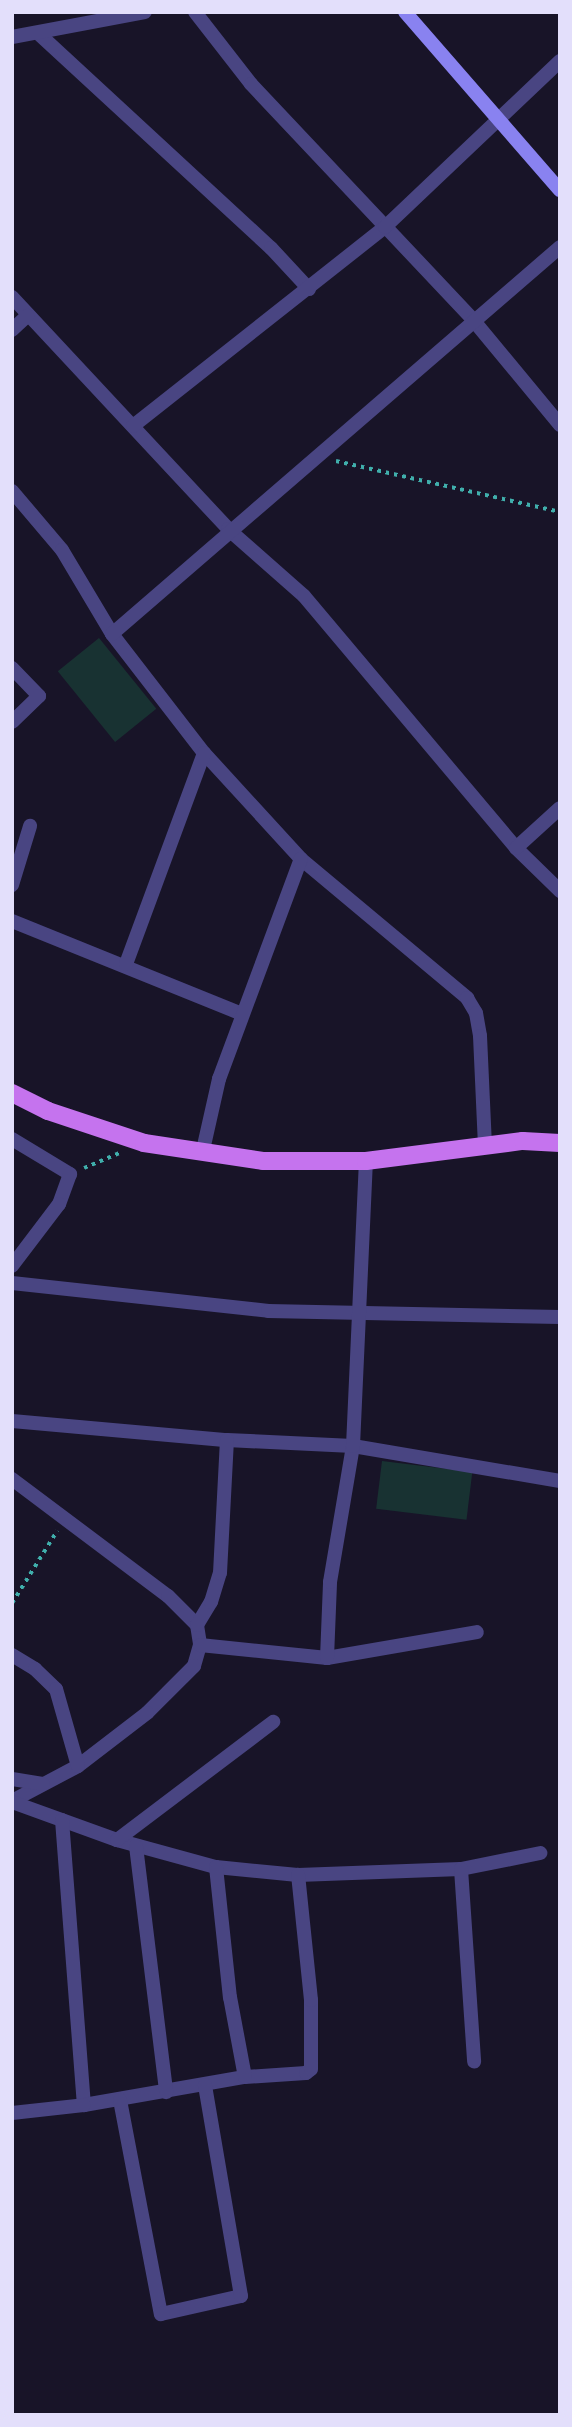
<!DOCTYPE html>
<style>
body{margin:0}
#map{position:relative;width:572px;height:2427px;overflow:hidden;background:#181428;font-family:Montserrat,sans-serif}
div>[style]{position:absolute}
.green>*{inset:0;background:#183232;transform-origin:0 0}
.path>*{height:3.5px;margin-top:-1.75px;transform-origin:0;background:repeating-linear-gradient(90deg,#40afac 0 3.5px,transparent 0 8.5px)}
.street>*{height:14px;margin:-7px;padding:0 7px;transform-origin:7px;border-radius:7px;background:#494582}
.secondary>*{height:14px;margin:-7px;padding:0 7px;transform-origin:7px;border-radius:7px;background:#8982f0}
.primary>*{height:18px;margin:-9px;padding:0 9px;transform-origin:9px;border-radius:9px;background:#c573ee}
span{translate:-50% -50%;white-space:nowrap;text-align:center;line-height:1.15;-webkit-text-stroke:5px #181428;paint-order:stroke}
.frame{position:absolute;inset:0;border:14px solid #e3dffb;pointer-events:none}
</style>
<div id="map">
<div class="green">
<i style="left:99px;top:638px;width:91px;height:53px;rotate:51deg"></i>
<i style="left:382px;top:1461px;width:91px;height:48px;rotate:7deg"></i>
</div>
<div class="path">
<i style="left:336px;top:461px;width:230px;rotate:12.8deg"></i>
<i style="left:84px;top:1168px;width:38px;rotate:-23deg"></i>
<i style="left:12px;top:1603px;width:85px;rotate:-58deg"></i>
</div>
<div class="street">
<i style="left:195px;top:12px;width:91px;rotate:52.1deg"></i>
<i style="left:251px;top:84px;width:325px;rotate:46.7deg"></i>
<i style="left:474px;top:321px;width:135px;rotate:50.4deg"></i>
<i style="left:39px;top:34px;width:316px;rotate:42.7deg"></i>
<i style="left:271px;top:248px;width:56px;rotate:47.2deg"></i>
<i style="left:12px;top:37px;width:135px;rotate:-10.6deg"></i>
<i style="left:12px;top:297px;width:317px;rotate:47deg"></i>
<i style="left:228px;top:529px;width:101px;rotate:41.4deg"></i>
<i style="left:304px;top:596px;width:329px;rotate:49.9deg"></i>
<i style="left:516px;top:848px;width:62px;rotate:44.3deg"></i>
<i style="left:12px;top:330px;width:21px;rotate:-43deg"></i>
<i style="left:133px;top:426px;width:321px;rotate:-38.3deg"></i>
<i style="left:385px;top:227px;width:241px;rotate:-43.5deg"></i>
<i style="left:12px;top:491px;width:77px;rotate:49.7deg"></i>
<i style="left:62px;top:550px;width:98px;rotate:59.2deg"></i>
<i style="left:112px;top:634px;width:150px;rotate:52.3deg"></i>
<i style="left:204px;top:753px;width:144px;rotate:47.5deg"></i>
<i style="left:301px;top:859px;width:217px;rotate:39.9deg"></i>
<i style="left:467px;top:998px;width:17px;rotate:59deg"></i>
<i style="left:476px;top:1013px;width:23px;rotate:80deg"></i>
<i style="left:480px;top:1036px;width:110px;rotate:87.4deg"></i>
<i style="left:112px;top:634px;width:592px;rotate:-40.82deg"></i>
<i style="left:12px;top:668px;width:39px;rotate:46deg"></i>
<i style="left:39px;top:696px;width:37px;rotate:136deg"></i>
<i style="left:516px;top:848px;width:59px;rotate:-42.3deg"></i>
<i style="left:12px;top:885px;width:62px;rotate:-73deg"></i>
<i style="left:12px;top:921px;width:248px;rotate:22deg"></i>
<i style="left:126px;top:964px;width:225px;rotate:-69.7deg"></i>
<i style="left:12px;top:1139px;width:68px;rotate:31.1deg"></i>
<i style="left:70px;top:1174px;width:32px;rotate:110deg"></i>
<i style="left:59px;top:1204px;width:78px;rotate:127.2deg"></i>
<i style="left:203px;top:1150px;width:73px;rotate:-77.3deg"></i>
<i style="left:219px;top:1079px;width:235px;rotate:-69.6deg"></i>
<i style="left:12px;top:1283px;width:258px;rotate:6.2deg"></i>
<i style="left:268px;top:1311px;width:292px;rotate:1.2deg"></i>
<i style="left:12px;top:1421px;width:216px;rotate:5.1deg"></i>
<i style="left:227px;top:1440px;width:126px;rotate:2.7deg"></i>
<i style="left:353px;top:1446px;width:210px;rotate:9.6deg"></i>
<i style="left:12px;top:1479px;width:195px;rotate:36.9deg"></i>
<i style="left:168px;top:1596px;width:41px;rotate:45deg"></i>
<i style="left:197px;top:1625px;width:20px;rotate:81deg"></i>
<i style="left:200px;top:1645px;width:22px;rotate:106deg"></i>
<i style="left:194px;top:1666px;width:66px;rotate:135deg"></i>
<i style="left:147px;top:1713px;width:87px;rotate:142.5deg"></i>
<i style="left:78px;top:1766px;width:75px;rotate:152.1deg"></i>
<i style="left:197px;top:1625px;width:27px;rotate:-59deg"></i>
<i style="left:211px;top:1602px;width:30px;rotate:-73deg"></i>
<i style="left:220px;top:1573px;width:133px;rotate:-87deg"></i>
<i style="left:200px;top:1645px;width:128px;rotate:5.8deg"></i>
<i style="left:327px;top:1658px;width:152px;rotate:-9.8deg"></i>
<i style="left:12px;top:1655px;width:27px;rotate:31deg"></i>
<i style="left:35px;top:1669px;width:29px;rotate:44deg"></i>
<i style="left:56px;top:1689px;width:80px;rotate:74.1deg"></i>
<i style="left:327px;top:1658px;width:76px;rotate:-87.7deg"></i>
<i style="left:330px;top:1582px;width:138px;rotate:-80.4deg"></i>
<i style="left:353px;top:1446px;width:285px;rotate:-87.4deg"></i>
<i style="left:12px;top:1779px;width:31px;rotate:9deg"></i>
<i style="left:12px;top:1802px;width:112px;rotate:19.9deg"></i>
<i style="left:117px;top:1840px;width:103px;rotate:15.3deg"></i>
<i style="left:216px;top:1867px;width:82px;rotate:5.6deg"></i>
<i style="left:298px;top:1875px;width:163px;rotate:-2.1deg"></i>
<i style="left:461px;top:1869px;width:81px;rotate:-11.4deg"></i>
<i style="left:62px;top:1820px;width:286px;rotate:85.6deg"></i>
<i style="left:84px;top:2105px;width:163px;rotate:-9.9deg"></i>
<i style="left:245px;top:2077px;width:61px;rotate:-3.8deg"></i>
<i style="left:306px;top:2073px;width:6px;rotate:-39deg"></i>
<i style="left:311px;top:2069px;width:69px;rotate:-90deg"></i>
<i style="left:311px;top:2000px;width:126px;rotate:-95.9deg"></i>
<i style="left:117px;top:1840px;width:196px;rotate:-37.1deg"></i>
<i style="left:136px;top:1846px;width:248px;rotate:83deg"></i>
<i style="left:216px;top:1867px;width:131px;rotate:83.9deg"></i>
<i style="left:230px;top:1997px;width:81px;rotate:79.4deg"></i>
<i style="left:461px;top:1869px;width:193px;rotate:86.1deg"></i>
<i style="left:120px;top:2100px;width:218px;rotate:79.2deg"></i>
<i style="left:161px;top:2314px;width:82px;rotate:-12.7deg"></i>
<i style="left:241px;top:2296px;width:214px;rotate:-99.7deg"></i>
<i style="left:12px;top:2113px;width:72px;rotate:-6.3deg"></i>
</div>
<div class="secondary">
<i style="left:405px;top:12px;width:236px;rotate:49deg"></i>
</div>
<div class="primary">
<i style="left:12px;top:1093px;width:40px;rotate:26.6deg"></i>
<i style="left:48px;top:1111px;width:101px;rotate:18.4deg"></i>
<i style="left:144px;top:1143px;width:120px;rotate:8.6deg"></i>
<i style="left:263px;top:1161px;width:103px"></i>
<i style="left:366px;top:1161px;width:158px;rotate:-7.3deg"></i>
<i style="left:523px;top:1141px;width:37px;rotate:3deg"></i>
</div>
<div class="frame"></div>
</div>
